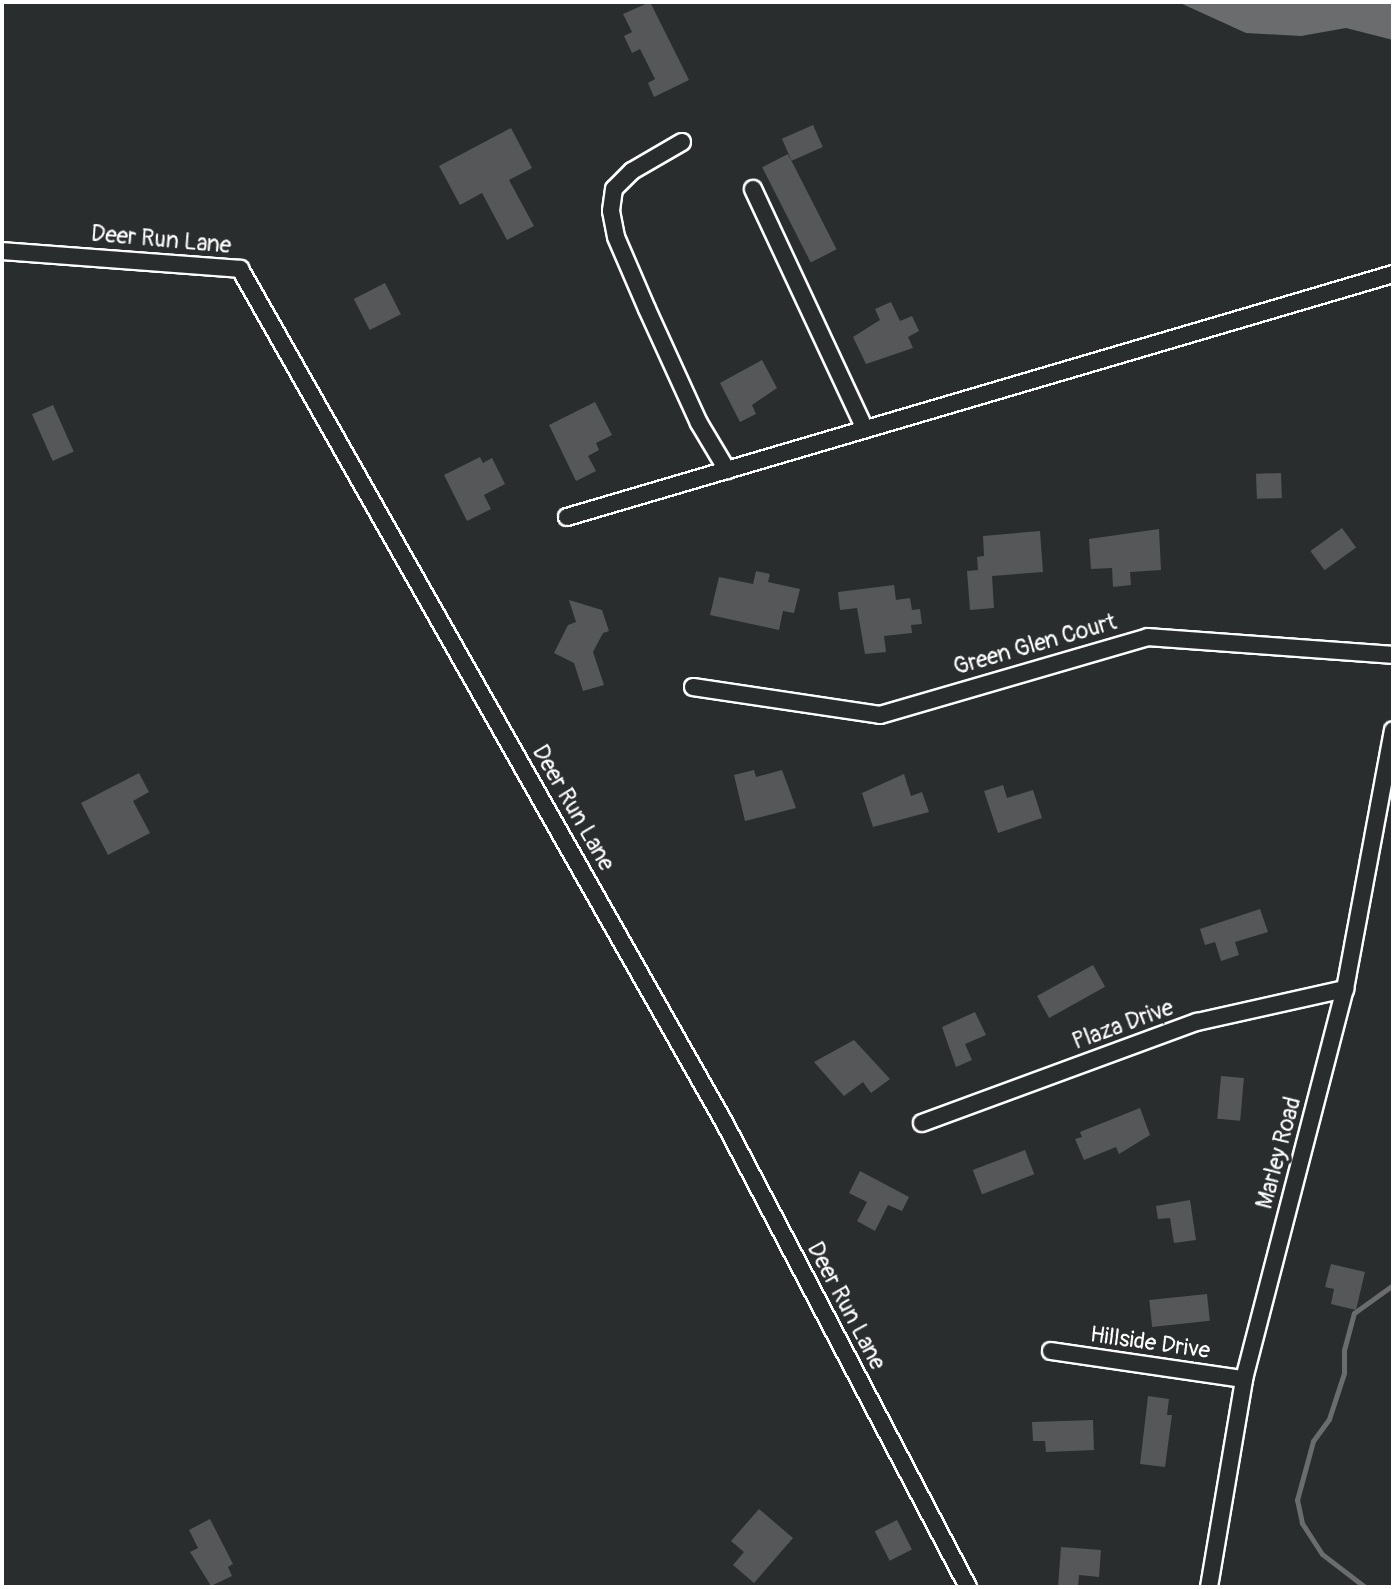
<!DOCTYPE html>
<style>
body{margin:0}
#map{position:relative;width:1395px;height:1589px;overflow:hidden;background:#2a2d2e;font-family:Pangolin,sans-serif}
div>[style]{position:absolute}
.water>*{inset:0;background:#6a6c6d}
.stream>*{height:5px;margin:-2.5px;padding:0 2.5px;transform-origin:2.5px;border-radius:2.5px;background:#6a6c6d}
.building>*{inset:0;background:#555758;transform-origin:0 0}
.roads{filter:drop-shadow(2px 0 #fff) drop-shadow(-2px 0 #fff) drop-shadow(0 2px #fff) drop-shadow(0 -2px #fff)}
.minor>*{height:16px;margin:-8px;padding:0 8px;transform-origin:8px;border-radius:8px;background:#2a2d2e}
span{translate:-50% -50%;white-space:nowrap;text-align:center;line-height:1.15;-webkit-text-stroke:7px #2a2d2e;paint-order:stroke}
.street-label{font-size:23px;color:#fff}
.frame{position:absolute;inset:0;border:4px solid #fff;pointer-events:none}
</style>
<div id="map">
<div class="water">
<i style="clip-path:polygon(1178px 2px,1393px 2px,1393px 40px,1346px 28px,1301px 36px,1246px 33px)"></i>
</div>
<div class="stream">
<i style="left:1365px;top:1587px;width:54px;rotate:-142.5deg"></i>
<i style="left:1322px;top:1554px;width:37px;rotate:-123deg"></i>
<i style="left:1302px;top:1523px;width:24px;rotate:-102deg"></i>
<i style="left:1297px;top:1500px;width:61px;rotate:-74.8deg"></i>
<i style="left:1313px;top:1441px;width:27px;rotate:-54deg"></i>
<i style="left:1329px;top:1419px;width:48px;rotate:-71.9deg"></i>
<i style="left:1344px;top:1373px;width:23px;rotate:-90deg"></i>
<i style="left:1344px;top:1350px;width:38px;rotate:-75deg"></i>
<i style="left:1354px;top:1313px;width:48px;rotate:-35.7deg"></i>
</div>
<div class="building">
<i style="clip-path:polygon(650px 2px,689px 80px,654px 97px,648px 83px,655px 79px,640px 49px,632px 53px,624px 36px,632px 32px,623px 14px)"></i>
<i style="left:813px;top:125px;width:24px;height:34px;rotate:66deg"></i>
<i style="clip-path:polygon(511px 128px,532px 168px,509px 180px,534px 226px,507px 240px,482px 193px,460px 205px,439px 166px)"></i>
<i style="left:788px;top:154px;width:107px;height:29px;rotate:63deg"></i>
<i style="left:385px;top:283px;width:35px;height:35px;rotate:63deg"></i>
<i style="clip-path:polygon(891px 302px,900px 321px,912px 316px,919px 331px,908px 337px,913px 348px,866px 364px,853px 337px,880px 320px,875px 309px)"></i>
<i style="clip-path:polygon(762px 360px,777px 388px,752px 405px,756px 414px,740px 422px,720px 383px)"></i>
<i style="clip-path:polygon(595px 402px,612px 435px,596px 443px,599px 450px,588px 456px,596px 471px,576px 481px,549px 425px)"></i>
<i style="left:53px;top:405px;width:51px;height:23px;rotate:66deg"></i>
<i style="clip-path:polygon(480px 457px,483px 463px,492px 458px,505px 484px,484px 495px,491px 509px,467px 521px,444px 475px)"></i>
<i style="left:1281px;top:473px;width:25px;height:25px;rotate:88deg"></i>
<i style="left:1342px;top:528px;width:24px;height:39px;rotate:54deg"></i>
<i style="clip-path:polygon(1159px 529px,1161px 570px,1130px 572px,1131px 585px,1113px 587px,1112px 568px,1091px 569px,1089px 539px)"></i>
<i style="clip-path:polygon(1040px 531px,1043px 572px,992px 576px,994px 608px,970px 610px,967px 571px,978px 570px,977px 557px,984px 556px,983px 536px)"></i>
<i style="clip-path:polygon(756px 571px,770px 574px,768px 582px,800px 589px,794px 613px,783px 611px,779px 630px,710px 615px,719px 577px,753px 584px)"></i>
<i style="clip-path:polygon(894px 585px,896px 600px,910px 598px,912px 610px,920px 609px,922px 624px,911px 625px,912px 633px,884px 636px,886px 652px,865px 654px,857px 608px,840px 610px,838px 592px)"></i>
<i style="clip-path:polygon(569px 600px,602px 610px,609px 631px,603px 633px,593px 652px,604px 685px,583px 691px,574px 663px,554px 653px,568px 625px,576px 622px)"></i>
<i style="clip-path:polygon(754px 770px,756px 777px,782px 770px,796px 808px,745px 821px,734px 775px)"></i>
<i style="clip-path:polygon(139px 773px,149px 792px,133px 801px,150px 833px,108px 855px,81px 803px)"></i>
<i style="clip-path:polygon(904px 774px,911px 796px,922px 792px,929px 812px,873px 827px,862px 793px)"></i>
<i style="clip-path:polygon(1003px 785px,1007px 798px,1033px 790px,1042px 818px,998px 833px,984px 791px)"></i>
<i style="clip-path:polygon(1260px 909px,1268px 932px,1235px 942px,1239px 955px,1221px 961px,1215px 942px,1205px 945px,1200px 929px)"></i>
<i style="left:1093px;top:965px;width:25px;height:64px;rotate:61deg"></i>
<i style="clip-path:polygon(975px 1012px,986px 1035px,965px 1044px,972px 1060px,956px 1067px,942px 1027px)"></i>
<i style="clip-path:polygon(854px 1040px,890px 1079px,871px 1093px,863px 1082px,844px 1096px,814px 1062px)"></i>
<i style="left:1221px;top:1076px;width:23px;height:43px;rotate:5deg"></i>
<i style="clip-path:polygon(1140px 1108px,1150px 1135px,1119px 1154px,1116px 1147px,1084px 1160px,1075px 1139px,1082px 1137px,1080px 1132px)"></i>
<i style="left:1025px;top:1150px;width:26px;height:56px;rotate:69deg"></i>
<i style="clip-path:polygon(860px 1171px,909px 1197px,902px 1211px,888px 1205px,875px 1231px,857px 1221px,867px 1202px,849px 1193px)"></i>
<i style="clip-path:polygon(1190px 1200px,1196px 1240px,1174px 1243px,1170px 1218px,1158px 1219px,1156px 1206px)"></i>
<i style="clip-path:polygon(1331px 1264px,1365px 1272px,1356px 1310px,1331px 1304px,1334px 1289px,1325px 1287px)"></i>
<i style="left:1207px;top:1294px;width:27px;height:58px;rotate:84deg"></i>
<i style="clip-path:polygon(1148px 1396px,1169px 1399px,1167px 1415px,1172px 1415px,1165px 1467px,1140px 1464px)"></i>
<i style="clip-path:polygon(1093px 1420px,1094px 1450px,1046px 1452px,1045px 1441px,1033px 1441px,1032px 1422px)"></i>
<i style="clip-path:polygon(759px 1509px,793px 1538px,754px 1583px,733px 1565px,744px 1552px,731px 1541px)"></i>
<i style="clip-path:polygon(210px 1519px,233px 1564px,228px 1567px,232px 1576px,211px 1586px,190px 1552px,198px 1548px,189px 1530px)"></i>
<i style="left:897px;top:1520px;width:33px;height:25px;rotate:63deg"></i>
<i style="clip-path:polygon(1061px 1547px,1101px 1550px,1099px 1577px,1079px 1575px,1078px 1587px,1058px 1587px)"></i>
</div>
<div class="roads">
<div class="minor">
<i style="left:682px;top:142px;width:58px;rotate:149.9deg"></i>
<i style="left:632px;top:171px;width:25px;rotate:135deg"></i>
<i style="left:614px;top:189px;width:22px;rotate:98deg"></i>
<i style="left:611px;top:211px;width:26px;rotate:79deg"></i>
<i style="left:616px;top:237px;width:78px;rotate:66.7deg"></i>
<i style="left:647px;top:309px;width:125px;rotate:65.5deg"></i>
<i style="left:699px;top:423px;width:55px;rotate:59.2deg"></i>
<i style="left:753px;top:189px;width:265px;rotate:65deg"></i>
<i style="left:2px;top:251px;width:239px;rotate:4.3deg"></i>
<i style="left:240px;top:269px;width:981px;rotate:60.43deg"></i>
<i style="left:724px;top:1122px;width:525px;rotate:62.31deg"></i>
<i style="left:567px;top:517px;width:861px;rotate:-16.39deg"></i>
<i style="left:693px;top:687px;width:189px;rotate:8.5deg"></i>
<i style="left:880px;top:715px;width:279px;rotate:-16.2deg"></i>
<i style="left:1148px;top:637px;width:246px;rotate:4.2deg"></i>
<i style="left:922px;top:1123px;width:293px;rotate:-20.2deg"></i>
<i style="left:1197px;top:1022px;width:152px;rotate:-12.6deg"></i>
<i style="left:1051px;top:1351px;width:195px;rotate:8.3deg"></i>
<i style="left:1209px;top:1587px;width:211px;rotate:-80.4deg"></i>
<i style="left:1244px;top:1379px;width:403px;rotate:-75.5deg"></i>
<i style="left:1345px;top:989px;width:263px;rotate:-79.5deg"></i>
</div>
</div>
<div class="street-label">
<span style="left:161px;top:240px;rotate:5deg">Deer Run Lane</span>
<span style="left:1035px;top:645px;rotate:-16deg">Green Glen Court</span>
<span style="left:573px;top:808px;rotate:60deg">Deer Run Lane</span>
<span style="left:1123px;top:1025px;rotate:-20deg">Plaza Drive</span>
<span style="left:1279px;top:1153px;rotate:-75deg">Marley Road</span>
<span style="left:846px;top:1306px;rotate:62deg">Deer Run Lane</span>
<span style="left:1150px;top:1343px;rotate:8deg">Hillside Drive</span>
</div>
<div class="frame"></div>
</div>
